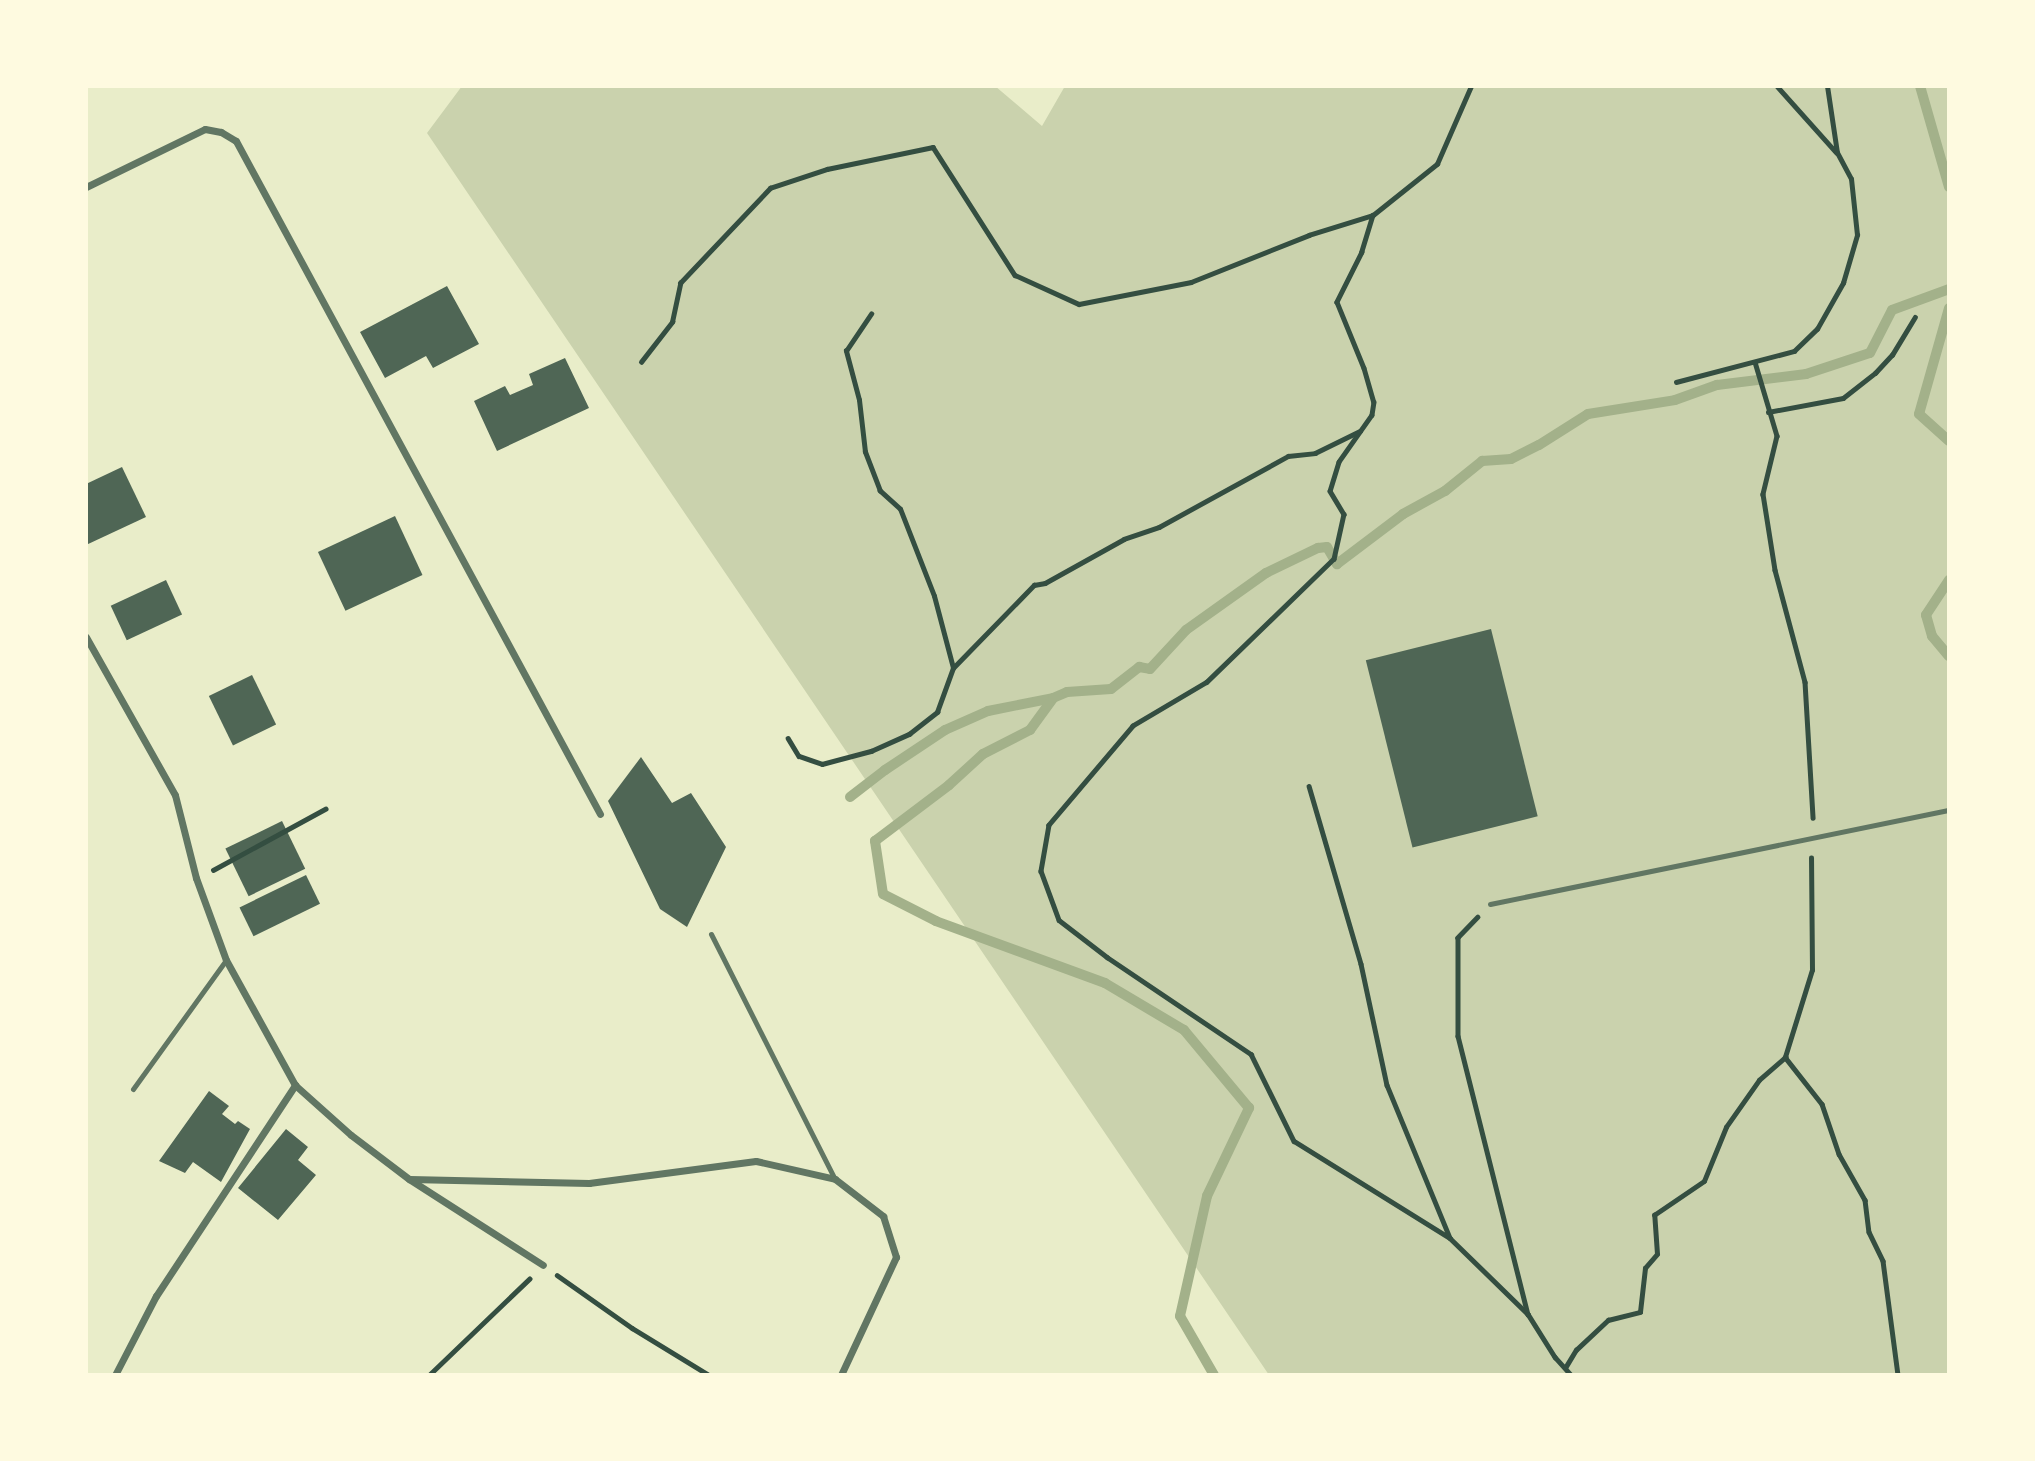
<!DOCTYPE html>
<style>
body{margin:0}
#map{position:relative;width:2035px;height:1461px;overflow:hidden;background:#e9edc9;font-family:Signika,sans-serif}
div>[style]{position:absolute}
.green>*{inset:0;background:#cad2ad}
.stream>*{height:10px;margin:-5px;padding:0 5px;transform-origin:5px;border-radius:5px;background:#a3b18a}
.building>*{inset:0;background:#4f6655;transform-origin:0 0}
.path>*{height:4.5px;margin:-2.25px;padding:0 2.25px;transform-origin:2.25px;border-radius:2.25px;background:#344e41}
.service>*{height:5px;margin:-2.5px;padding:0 2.5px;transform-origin:2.5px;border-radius:2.5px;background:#617663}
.minor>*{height:7px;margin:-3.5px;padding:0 3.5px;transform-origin:3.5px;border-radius:3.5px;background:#617663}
span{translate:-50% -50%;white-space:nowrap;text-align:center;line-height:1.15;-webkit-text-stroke:5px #fefae0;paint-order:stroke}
.frame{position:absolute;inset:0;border:88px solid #fefae0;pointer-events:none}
</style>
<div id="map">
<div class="green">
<i style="clip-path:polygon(462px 86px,995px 86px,1042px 126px,1065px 86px,1949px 86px,1949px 1375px,1269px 1375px,427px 133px)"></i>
</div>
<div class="stream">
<i style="left:1920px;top:86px;width:105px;rotate:74deg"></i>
<i style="left:1949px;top:308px;width:110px;rotate:105.8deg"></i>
<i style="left:1919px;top:414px;width:40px;rotate:42deg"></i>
<i style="left:1949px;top:580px;width:42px;rotate:123.3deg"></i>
<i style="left:1926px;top:615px;width:22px;rotate:74deg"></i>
<i style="left:1932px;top:636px;width:26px;rotate:50deg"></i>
<i style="left:850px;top:797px;width:44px;rotate:-37.6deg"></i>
<i style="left:885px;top:770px;width:72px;rotate:-33.7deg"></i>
<i style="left:945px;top:730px;width:47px;rotate:-23.8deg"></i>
<i style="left:988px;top:711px;width:66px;rotate:-11.3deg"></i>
<i style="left:1214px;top:1375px;width:68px;rotate:-120deg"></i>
<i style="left:1180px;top:1316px;width:123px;rotate:-77.3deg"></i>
<i style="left:1207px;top:1196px;width:98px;rotate:-64.5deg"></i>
<i style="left:1249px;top:1108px;width:102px;rotate:-129.8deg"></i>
<i style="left:1184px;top:1030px;width:92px;rotate:-149.3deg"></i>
<i style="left:1105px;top:983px;width:180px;rotate:-159.9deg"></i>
<i style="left:936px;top:921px;width:59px;rotate:-153deg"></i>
<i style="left:883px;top:894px;width:54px;rotate:-98.6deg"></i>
<i style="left:875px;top:841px;width:93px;rotate:-37.1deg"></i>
<i style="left:949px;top:785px;width:46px;rotate:-42.4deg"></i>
<i style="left:983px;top:754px;width:53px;rotate:-27.1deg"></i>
<i style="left:1030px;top:730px;width:39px;rotate:-54deg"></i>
<i style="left:1053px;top:698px;width:15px;rotate:-23deg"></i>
<i style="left:1067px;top:692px;width:44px;rotate:-3.9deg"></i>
<i style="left:1111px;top:689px;width:36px;rotate:-38deg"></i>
<i style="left:1139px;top:667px;width:11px;rotate:10deg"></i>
<i style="left:1150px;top:669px;width:53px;rotate:-47.3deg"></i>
<i style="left:1186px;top:630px;width:98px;rotate:-35.5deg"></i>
<i style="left:1266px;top:573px;width:58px;rotate:-25.7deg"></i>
<i style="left:1318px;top:548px;width:9px;rotate:-6deg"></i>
<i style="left:1327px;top:547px;width:20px;rotate:60deg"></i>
<i style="left:1337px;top:564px;width:83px;rotate:-37.1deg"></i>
<i style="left:1403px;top:514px;width:48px;rotate:-28.7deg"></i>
<i style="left:1445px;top:491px;width:48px;rotate:-39deg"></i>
<i style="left:1482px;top:461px;width:29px;rotate:-4deg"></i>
<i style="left:1511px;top:459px;width:31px;rotate:-27deg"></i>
<i style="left:1539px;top:445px;width:58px;rotate:-32.3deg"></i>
<i style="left:1588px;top:414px;width:88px;rotate:-9.1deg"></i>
<i style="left:1675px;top:400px;width:45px;rotate:-19.7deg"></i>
<i style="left:1717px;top:385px;width:90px;rotate:-7deg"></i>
<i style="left:1806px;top:374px;width:67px;rotate:-18.2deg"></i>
<i style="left:1870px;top:353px;width:48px;rotate:-62.9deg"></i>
<i style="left:1892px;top:310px;width:61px;rotate:-20.2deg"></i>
</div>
<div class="building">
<i style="clip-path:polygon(447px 286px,479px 344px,433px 368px,426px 356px,385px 378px,360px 332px)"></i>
<i style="clip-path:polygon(565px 358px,589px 408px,497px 451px,474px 401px,505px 386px,510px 395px,533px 385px,529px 374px)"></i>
<i style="clip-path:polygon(122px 467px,146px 517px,86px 545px,86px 484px)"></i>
<i style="left:395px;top:516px;width:65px;height:85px;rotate:65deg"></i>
<i style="left:166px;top:580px;width:38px;height:61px;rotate:65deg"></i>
<i style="left:1491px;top:629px;width:193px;height:129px;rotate:76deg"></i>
<i style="left:252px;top:675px;width:55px;height:48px;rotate:64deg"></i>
<i style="clip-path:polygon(641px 757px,672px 803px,691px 793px,726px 847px,687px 927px,660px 909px,608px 801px)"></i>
<i style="left:282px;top:821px;width:53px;height:63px;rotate:64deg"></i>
<i style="left:306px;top:875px;width:32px;height:74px;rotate:64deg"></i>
<i style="clip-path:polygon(209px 1091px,229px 1106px,222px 1114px,235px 1124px,238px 1121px,250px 1129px,221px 1182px,193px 1162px,185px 1173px,159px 1161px)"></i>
<i style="clip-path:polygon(286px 1129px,308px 1147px,298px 1160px,316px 1175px,278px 1220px,238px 1188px)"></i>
</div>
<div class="path">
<i style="left:1777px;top:86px;width:89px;rotate:48.2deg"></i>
<i style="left:1373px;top:215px;width:39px;rotate:107deg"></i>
<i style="left:1362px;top:252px;width:56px;rotate:116.6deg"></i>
<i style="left:1337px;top:302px;width:71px;rotate:67.8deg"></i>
<i style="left:1364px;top:368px;width:35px;rotate:74deg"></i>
<i style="left:1374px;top:402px;width:13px;rotate:99deg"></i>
<i style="left:1372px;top:415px;width:57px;rotate:125.1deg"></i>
<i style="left:1339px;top:462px;width:30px;rotate:107deg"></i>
<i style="left:1330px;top:491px;width:27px;rotate:59deg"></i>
<i style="left:1344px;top:514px;width:46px;rotate:102.5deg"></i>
<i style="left:1334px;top:559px;width:177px;rotate:135.9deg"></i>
<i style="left:1207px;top:682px;width:86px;rotate:149.3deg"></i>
<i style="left:1133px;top:726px;width:130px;rotate:130.3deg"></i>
<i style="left:1049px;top:825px;width:47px;rotate:99.9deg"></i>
<i style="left:1041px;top:871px;width:52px;rotate:69.8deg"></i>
<i style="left:1059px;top:920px;width:61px;rotate:37.6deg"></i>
<i style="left:1107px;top:957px;width:174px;rotate:34deg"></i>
<i style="left:1251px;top:1054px;width:97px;rotate:63.7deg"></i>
<i style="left:1294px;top:1141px;width:184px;rotate:31.9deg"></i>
<i style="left:641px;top:362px;width:51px;rotate:-52.2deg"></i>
<i style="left:672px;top:322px;width:40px;rotate:-78deg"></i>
<i style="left:680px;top:283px;width:131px;rotate:-46.5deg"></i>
<i style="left:770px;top:188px;width:60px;rotate:-18.4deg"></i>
<i style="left:827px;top:169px;width:108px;rotate:-11.7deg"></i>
<i style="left:933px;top:147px;width:152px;rotate:57.4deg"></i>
<i style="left:1015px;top:275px;width:70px;rotate:24.4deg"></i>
<i style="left:1079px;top:304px;width:114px;rotate:-11.1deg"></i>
<i style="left:1191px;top:282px;width:127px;rotate:-21.7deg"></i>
<i style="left:1309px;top:235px;width:67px;rotate:-17.4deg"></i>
<i style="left:1373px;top:215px;width:82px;rotate:-38.6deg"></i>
<i style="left:1437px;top:164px;width:85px;rotate:-66.4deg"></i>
<i style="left:1755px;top:362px;width:77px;rotate:73.4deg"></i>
<i style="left:1777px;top:436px;width:60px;rotate:103.6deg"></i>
<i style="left:1763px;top:494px;width:77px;rotate:81deg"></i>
<i style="left:1775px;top:570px;width:116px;rotate:75deg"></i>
<i style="left:1805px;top:682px;width:136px;rotate:86.6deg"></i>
<i style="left:1676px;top:382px;width:122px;rotate:-14.7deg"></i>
<i style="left:1794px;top:351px;width:32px;rotate:-44deg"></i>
<i style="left:1817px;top:329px;width:53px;rotate:-60.5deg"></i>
<i style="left:1843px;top:283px;width:50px;rotate:-73.7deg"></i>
<i style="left:1857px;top:235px;width:56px;rotate:-96.1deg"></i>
<i style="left:1851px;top:179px;width:30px;rotate:-118deg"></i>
<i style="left:1837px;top:153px;width:68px;rotate:-98.5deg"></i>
<i style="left:1768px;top:412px;width:76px;rotate:-10.6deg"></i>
<i style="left:1843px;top:398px;width:41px;rotate:-38deg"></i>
<i style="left:1875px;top:373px;width:25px;rotate:-47deg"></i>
<i style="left:1892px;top:355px;width:44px;rotate:-58.8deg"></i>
<i style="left:953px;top:668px;width:116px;rotate:-45.7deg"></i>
<i style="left:1034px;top:585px;width:11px;rotate:-10deg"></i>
<i style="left:1045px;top:583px;width:90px;rotate:-29.1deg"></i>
<i style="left:1124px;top:539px;width:37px;rotate:-19deg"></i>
<i style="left:1159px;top:527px;width:147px;rotate:-28.8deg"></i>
<i style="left:1288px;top:456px;width:27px;rotate:-6deg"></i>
<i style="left:1315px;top:453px;width:50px;rotate:-26.1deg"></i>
<i style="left:788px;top:738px;width:21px;rotate:59deg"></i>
<i style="left:799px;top:756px;width:24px;rotate:19deg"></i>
<i style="left:822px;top:764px;width:51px;rotate:-14.9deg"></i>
<i style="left:871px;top:751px;width:42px;rotate:-24.1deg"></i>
<i style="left:909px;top:734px;width:36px;rotate:-38deg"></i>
<i style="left:937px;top:712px;width:47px;rotate:-70deg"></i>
<i style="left:953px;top:668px;width:74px;rotate:-104.8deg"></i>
<i style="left:934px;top:596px;width:93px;rotate:-111.3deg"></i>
<i style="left:900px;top:509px;width:27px;rotate:-138deg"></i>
<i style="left:880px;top:491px;width:42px;rotate:-111deg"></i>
<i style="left:865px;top:452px;width:52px;rotate:-96.6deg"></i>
<i style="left:859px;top:400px;width:51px;rotate:-104.9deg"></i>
<i style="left:846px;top:351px;width:45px;rotate:-56deg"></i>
<i style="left:1309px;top:786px;width:185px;rotate:73.7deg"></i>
<i style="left:1361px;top:964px;width:124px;rotate:77.9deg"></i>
<i style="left:1387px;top:1085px;width:165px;rotate:67.6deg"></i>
<i style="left:1450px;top:1238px;width:109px;rotate:44.3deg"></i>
<i style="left:213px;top:870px;width:128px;rotate:-28.6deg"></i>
<i style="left:1478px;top:917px;width:29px;rotate:134deg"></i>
<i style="left:1458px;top:938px;width:98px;rotate:90deg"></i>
<i style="left:1458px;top:1036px;width:287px;rotate:75.9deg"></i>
<i style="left:1528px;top:1314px;width:51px;rotate:57.9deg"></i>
<i style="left:1555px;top:1357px;width:24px;rotate:48deg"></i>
<i style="left:1785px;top:1057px;width:60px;rotate:51.8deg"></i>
<i style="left:1822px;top:1104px;width:53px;rotate:71.2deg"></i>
<i style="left:1839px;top:1154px;width:53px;rotate:60.5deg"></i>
<i style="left:1865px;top:1200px;width:32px;rotate:83deg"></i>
<i style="left:1869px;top:1232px;width:32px;rotate:64deg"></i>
<i style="left:1883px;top:1261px;width:115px;rotate:82.5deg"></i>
<i style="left:557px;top:1275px;width:92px;rotate:35.2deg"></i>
<i style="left:632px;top:1328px;width:90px;rotate:31.4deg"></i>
<i style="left:1565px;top:1368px;width:21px;rotate:-59deg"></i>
<i style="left:1576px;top:1350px;width:44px;rotate:-43.2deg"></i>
<i style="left:1608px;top:1320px;width:33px;rotate:-14deg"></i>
<i style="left:1640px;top:1312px;width:44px;rotate:-83.5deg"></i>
<i style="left:1645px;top:1268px;width:18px;rotate:-49deg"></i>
<i style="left:1657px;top:1254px;width:39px;rotate:-94deg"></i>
<i style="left:1654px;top:1215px;width:60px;rotate:-34.2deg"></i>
<i style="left:1704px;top:1181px;width:58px;rotate:-67.8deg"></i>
<i style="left:1726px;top:1127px;width:57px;rotate:-54.9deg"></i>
<i style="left:1759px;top:1080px;width:35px;rotate:-41deg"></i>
<i style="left:1785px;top:1057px;width:91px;rotate:-72.8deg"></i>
<i style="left:1812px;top:970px;width:112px;rotate:-90.5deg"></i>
<i style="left:429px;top:1375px;width:139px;rotate:-43.8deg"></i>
</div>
<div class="service">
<i style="left:1490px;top:904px;width:469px;rotate:-11.6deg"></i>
<i style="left:711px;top:934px;width:275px;rotate:63.2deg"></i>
<i style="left:133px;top:1089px;width:159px;rotate:-54.2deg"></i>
</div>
<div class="minor">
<i style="left:86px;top:187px;width:132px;rotate:-26deg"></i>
<i style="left:205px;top:129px;width:16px;rotate:11deg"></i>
<i style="left:221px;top:132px;width:17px;rotate:31deg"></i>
<i style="left:236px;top:141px;width:765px;rotate:61.59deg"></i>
<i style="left:86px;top:637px;width:181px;rotate:60.6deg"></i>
<i style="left:175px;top:795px;width:86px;rotate:75.8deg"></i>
<i style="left:196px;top:878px;width:87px;rotate:69.9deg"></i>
<i style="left:226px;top:960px;width:143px;rotate:61.1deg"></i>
<i style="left:295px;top:1085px;width:75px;rotate:41.8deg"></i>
<i style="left:351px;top:1135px;width:73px;rotate:37.2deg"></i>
<i style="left:409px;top:1179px;width:159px;rotate:32.7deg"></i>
<i style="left:410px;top:1179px;width:179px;rotate:1.3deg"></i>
<i style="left:589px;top:1183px;width:168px;rotate:-7.5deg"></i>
<i style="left:756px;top:1161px;width:81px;rotate:12.8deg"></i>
<i style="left:835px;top:1179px;width:61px;rotate:37.6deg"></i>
<i style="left:883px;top:1216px;width:43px;rotate:72.4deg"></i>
<i style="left:896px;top:1257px;width:130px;rotate:115deg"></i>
<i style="left:115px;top:1375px;width:89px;rotate:-62.6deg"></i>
<i style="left:156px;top:1296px;width:253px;rotate:-56.6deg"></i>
</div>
<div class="frame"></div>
</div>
